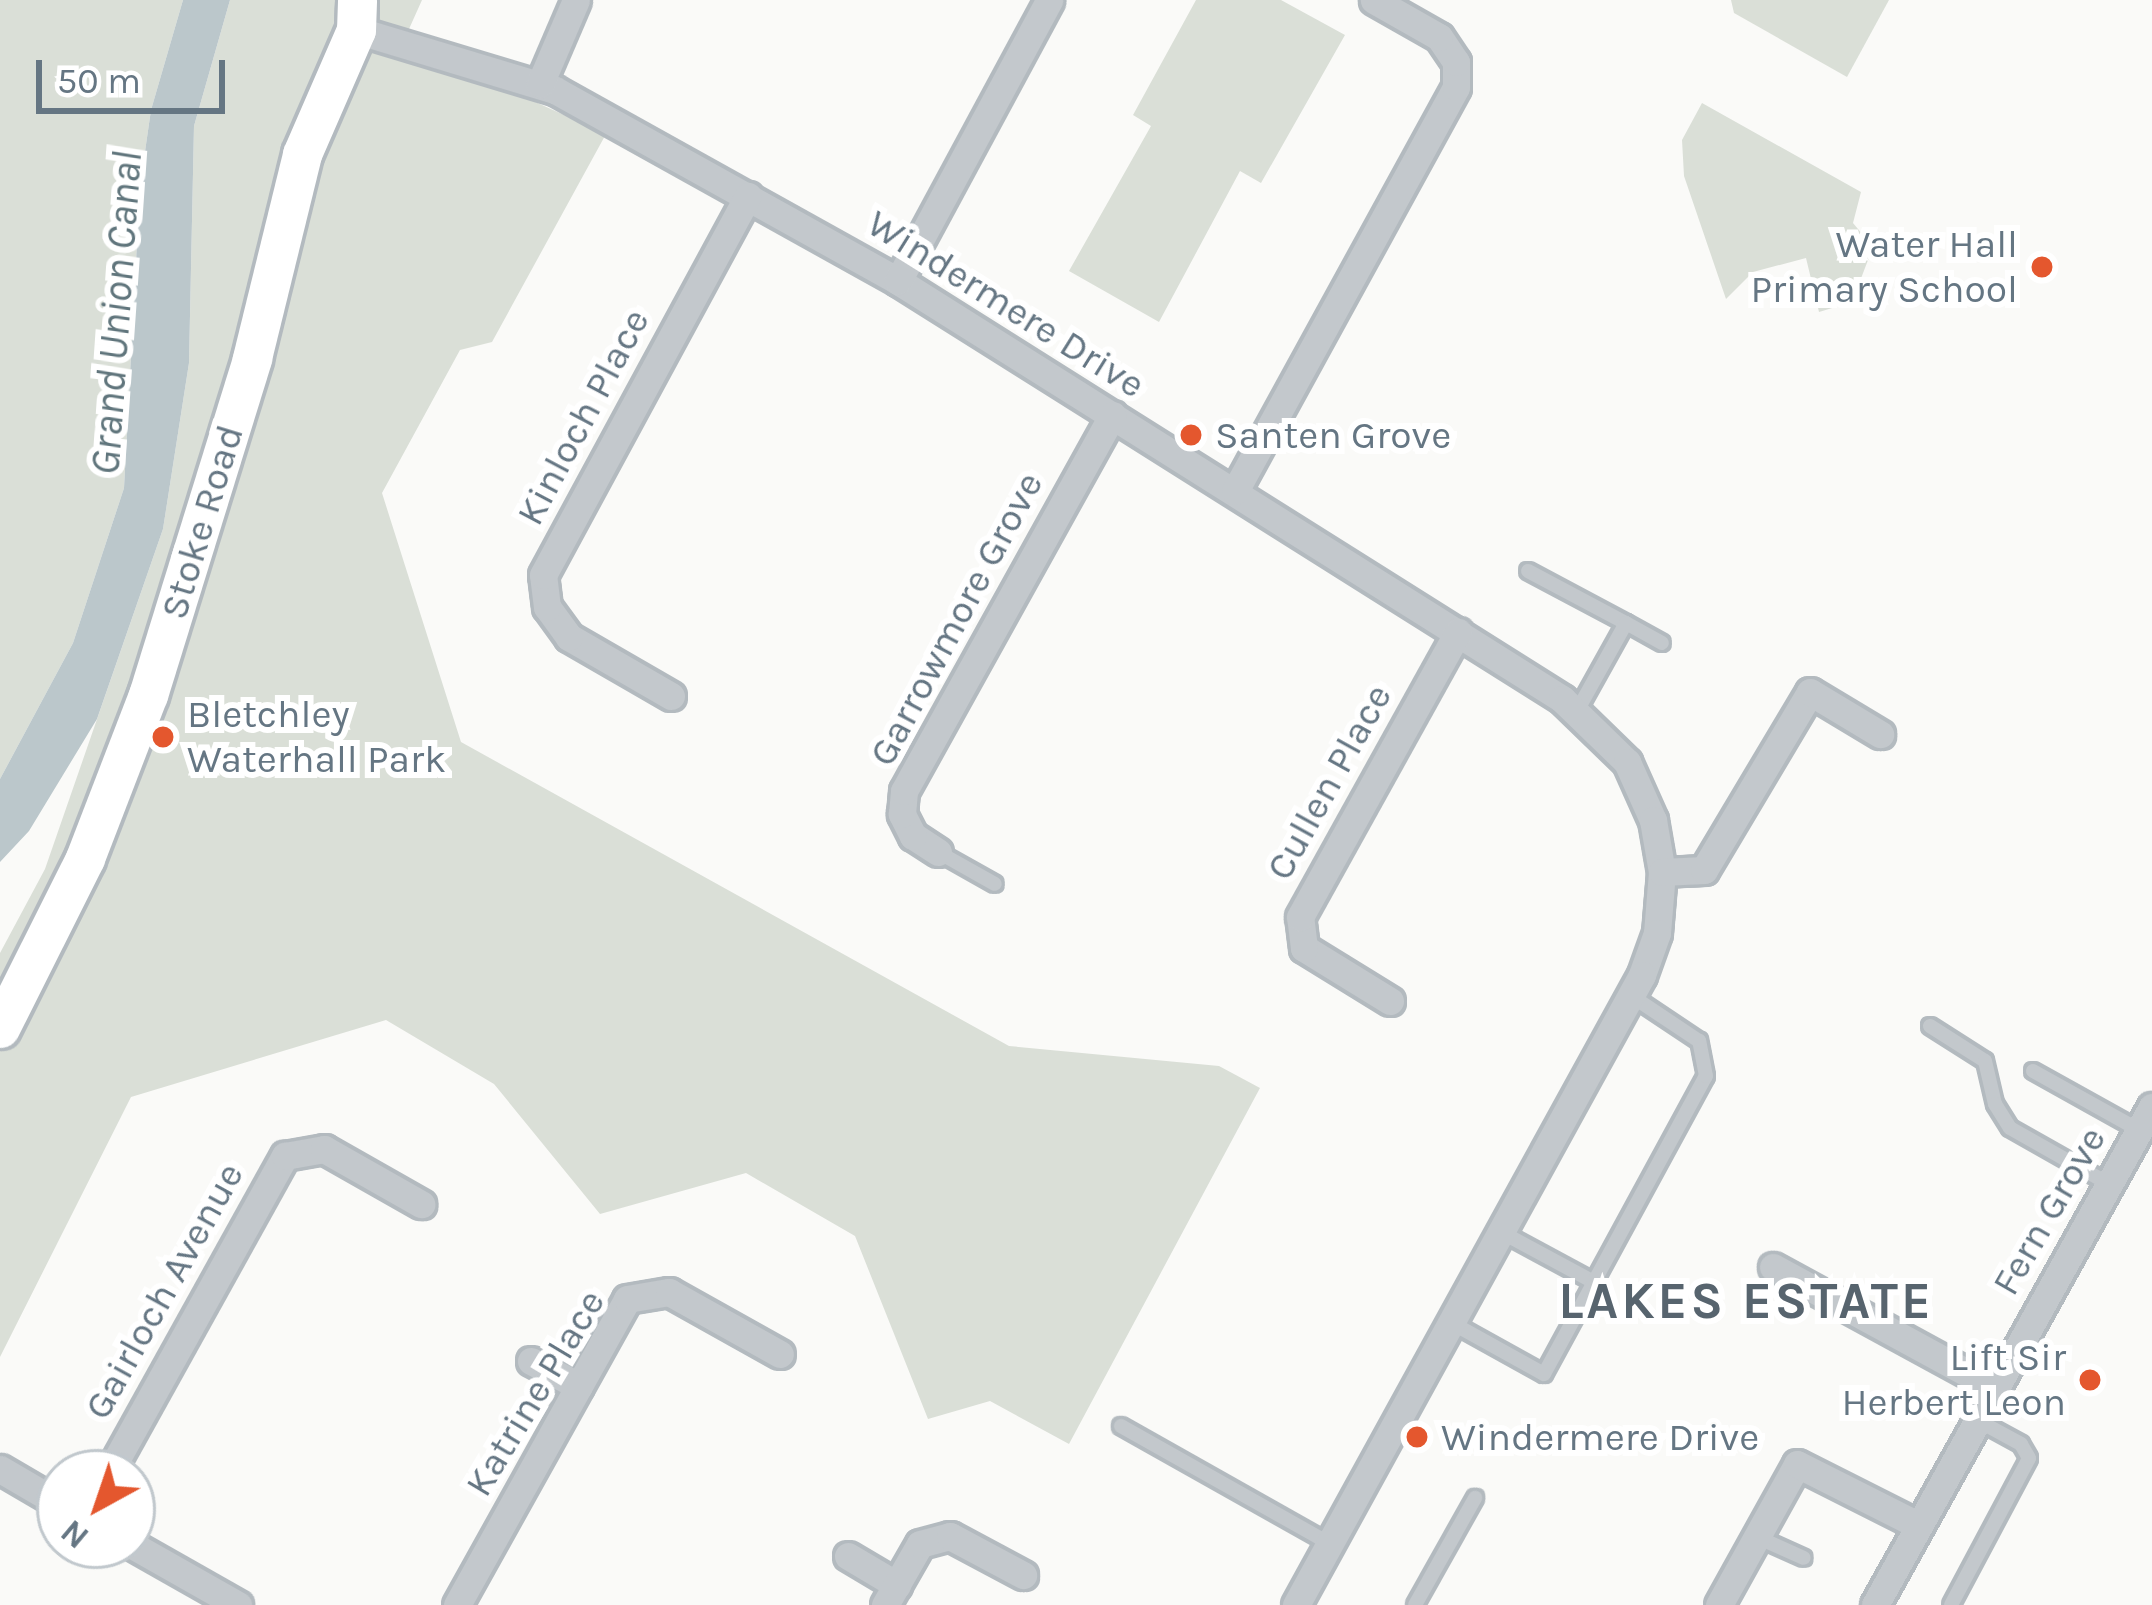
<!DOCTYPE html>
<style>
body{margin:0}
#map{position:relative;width:2152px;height:1605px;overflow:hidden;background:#fafaf8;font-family:Karla,sans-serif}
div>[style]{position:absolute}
.green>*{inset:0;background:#dadfd7}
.water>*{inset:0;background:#bbc7cb}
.roads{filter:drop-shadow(3px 0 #b3babf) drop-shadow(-3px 0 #b3babf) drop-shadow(0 3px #b3babf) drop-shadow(0 -3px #b3babf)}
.lane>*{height:14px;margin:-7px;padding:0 7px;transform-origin:7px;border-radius:7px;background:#c3c8cc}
.street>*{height:27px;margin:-13.5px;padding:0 13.5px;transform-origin:13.5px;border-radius:13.5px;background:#c3c8cc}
.secondary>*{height:39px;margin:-19.5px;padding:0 19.5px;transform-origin:19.5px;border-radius:19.5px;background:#fff}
.dots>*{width:33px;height:33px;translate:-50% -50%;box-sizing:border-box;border:6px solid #fff;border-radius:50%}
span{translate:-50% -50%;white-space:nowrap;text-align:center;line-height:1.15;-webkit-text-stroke:12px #fff;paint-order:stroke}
.poi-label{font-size:39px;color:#657683}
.right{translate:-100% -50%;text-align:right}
.left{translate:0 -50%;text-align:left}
.street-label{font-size:39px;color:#657683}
.water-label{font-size:42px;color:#60757c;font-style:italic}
.district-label{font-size:51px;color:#57646e;font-weight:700;letter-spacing:3px}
.north{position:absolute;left:36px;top:1449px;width:120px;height:120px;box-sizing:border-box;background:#fff;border:3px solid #c1c8cd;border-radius:50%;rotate:220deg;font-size:33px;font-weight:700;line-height:48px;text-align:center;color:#657683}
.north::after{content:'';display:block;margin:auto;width:42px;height:54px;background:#e4572e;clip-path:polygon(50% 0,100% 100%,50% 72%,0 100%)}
.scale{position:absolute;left:36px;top:60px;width:189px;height:54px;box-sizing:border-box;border:6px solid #657683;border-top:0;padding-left:15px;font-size:36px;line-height:42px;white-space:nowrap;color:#657683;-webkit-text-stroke:9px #fff;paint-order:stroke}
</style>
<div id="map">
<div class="green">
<i style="clip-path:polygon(0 0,183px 0,151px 110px,140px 186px,124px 488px,73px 643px,0 779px)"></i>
<i style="clip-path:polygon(230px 0,422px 0,396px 58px,509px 90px,606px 134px,492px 342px,460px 350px,382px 493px,461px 742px,1009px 1046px,1219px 1066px,1260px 1088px,1069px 1444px,990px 1401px,928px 1419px,855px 1236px,746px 1173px,600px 1214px,494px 1084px,386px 1020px,131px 1097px,0 1357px,0 953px,45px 869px,163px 529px,189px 363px,194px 126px)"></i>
<i style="clip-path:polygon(1196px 0,1281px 0,1345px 35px,1261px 183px,1240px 171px,1159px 322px,1069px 271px,1151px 126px,1133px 115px)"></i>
<i style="clip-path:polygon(1731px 0,1889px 0,1847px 77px,1734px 13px)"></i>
<i style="clip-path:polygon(1702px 103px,1861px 192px,1853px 223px,1873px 247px,1852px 302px,1819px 312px,1806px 258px,1753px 272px,1726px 299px,1684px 176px,1682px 140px)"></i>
</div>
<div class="water">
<i style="clip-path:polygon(183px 0,230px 0,194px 126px,189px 363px,163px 529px,97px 719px,29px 831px,0 862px,0 779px,73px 643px,124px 488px,140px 186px,151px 110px)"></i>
</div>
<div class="roads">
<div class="lane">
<i style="left:1528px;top:571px;width:111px;rotate:28deg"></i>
<i style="left:1626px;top:623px;width:101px;rotate:119.1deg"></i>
<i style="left:1626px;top:623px;width:41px;rotate:29.1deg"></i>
<i style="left:938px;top:852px;width:65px;rotate:29.3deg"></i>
<i style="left:1930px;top:1026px;width:65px;rotate:32.5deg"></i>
<i style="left:1985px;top:1061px;width:44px;rotate:76.9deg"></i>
<i style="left:1995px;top:1104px;width:28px;rotate:58deg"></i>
<i style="left:2010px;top:1128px;width:114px;rotate:29.5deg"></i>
<i style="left:2033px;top:1071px;width:121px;rotate:29.1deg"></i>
<i style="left:1501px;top:1232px;width:106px;rotate:28.3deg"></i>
<i style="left:1452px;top:1323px;width:105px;rotate:29deg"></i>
<i style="left:1544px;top:1374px;width:339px;rotate:-61.5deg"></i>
<i style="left:1706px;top:1076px;width:36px;rotate:-101deg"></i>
<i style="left:1699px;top:1041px;width:79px;rotate:-146.3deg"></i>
<i style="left:1121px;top:1426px;width:240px;rotate:29.4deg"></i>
<i style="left:1757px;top:1537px;width:51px;rotate:24.1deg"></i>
<i style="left:1415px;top:1605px;width:123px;rotate:-60.7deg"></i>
<i style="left:1951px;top:1605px;width:166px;rotate:-62deg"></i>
<i style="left:2029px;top:1458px;width:16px;rotate:-120deg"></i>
<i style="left:2021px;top:1444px;width:52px;rotate:-151.5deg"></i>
</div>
<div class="street">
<i style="left:356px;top:30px;width:208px;rotate:16.8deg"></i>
<i style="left:555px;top:90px;width:393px;rotate:29.1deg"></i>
<i style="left:898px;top:281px;width:785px;rotate:32.19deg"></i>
<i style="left:1562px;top:699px;width:91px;rotate:44.1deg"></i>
<i style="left:1627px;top:762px;width:64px;rotate:65.9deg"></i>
<i style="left:1653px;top:820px;width:53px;rotate:80.2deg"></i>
<i style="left:1662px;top:872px;width:61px;rotate:94.7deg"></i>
<i style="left:1657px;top:933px;width:45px;rotate:109.7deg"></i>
<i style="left:1642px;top:975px;width:719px;rotate:118.78deg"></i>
<i style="left:540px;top:84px;width:91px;rotate:-66.8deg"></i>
<i style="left:898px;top:281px;width:319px;rotate:-61.7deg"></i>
<i style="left:1235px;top:491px;width:460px;rotate:-61.3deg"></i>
<i style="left:1456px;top:87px;width:25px;rotate:-90deg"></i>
<i style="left:1456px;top:62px;width:30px;rotate:-124deg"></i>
<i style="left:1439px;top:37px;width:75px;rotate:-150.4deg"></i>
<i style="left:671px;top:696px;width:118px;rotate:-150deg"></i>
<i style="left:569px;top:637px;width:37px;rotate:-126deg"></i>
<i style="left:547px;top:607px;width:32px;rotate:-97deg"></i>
<i style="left:543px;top:575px;width:431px;rotate:-61.6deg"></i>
<i style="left:938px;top:852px;width:30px;rotate:-147deg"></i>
<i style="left:913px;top:836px;width:25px;rotate:-117deg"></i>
<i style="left:902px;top:814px;width:23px;rotate:-85deg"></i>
<i style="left:904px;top:791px;width:430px;rotate:-61deg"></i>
<i style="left:1662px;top:872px;width:42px;rotate:-2.7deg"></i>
<i style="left:1704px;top:870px;width:207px;rotate:-59.2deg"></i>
<i style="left:1810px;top:692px;width:82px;rotate:31deg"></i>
<i style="left:1390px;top:1001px;width:101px;rotate:-148.4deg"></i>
<i style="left:1304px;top:948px;width:31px;rotate:-97deg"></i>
<i style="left:1300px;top:917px;width:326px;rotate:-61deg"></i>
<i style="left:1773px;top:1267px;width:251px;rotate:28.6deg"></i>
<i style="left:531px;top:1361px;width:54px;rotate:27.5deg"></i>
<i style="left:0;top:1469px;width:69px;rotate:30.3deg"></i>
<i style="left:109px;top:1473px;width:363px;rotate:-61deg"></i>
<i style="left:285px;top:1156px;width:40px;rotate:-10deg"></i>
<i style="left:324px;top:1149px;width:112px;rotate:29.6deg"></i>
<i style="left:132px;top:1545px;width:122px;rotate:29.5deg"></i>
<i style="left:848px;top:1556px;width:57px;rotate:30.6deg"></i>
<i style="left:457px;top:1605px;width:350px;rotate:-60.9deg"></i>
<i style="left:627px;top:1299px;width:43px;rotate:-9.5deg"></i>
<i style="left:669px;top:1292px;width:127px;rotate:29.2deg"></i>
<i style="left:885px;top:1605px;width:70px;rotate:-60.2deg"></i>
<i style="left:920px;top:1544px;width:31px;rotate:-15deg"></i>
<i style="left:950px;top:1536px;width:83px;rotate:28.1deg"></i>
<i style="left:1719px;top:1605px;width:161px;rotate:-61deg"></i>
<i style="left:1797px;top:1464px;width:136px;rotate:26.8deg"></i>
<i style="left:1875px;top:1605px;width:570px;rotate:-60.92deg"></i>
</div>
<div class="secondary">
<i style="left:0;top:1028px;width:190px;rotate:-63.4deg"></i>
<i style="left:85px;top:858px;width:175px;rotate:-68.9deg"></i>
<i style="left:148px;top:695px;width:353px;rotate:-72.8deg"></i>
<i style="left:252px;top:358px;width:210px;rotate:-76.2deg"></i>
<i style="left:302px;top:154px;width:135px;rotate:-66.5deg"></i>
<i style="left:356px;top:30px;width:30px;rotate:-88deg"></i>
</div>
</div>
<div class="dots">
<i style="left:2042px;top:267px;background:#e4572e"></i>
<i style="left:1191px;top:435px;background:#e4572e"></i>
<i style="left:163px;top:737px;background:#e4572e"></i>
<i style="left:2090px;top:1380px;background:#e4572e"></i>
<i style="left:1417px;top:1437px;background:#e4572e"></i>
</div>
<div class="poi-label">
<span class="right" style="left:2018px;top:267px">Water Hall<br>Primary School</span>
<span class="left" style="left:1215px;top:435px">Santen Grove</span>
<span class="left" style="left:187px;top:737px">Bletchley<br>Waterhall Park</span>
<span class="right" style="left:2066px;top:1380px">Lift Sir<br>Herbert Leon</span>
<span class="left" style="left:1441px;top:1437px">Windermere Drive</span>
</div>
<div class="street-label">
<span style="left:1006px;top:304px;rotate:32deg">Windermere Drive</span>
<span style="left:583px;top:417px;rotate:-62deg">Kinloch Place</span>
<span style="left:202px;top:522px;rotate:-73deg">Stoke Road</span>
<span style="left:956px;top:619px;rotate:-62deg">Garrowmore Grove</span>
<span style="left:1329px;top:782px;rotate:-61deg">Cullen Place</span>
<span style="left:2049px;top:1211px;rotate:-60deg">Fern Grove</span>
<span style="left:164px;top:1291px;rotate:-61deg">Gairloch Avenue</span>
<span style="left:535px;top:1393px;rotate:-59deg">Katrine Place</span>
</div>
<div class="water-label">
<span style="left:116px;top:313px;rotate:-86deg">Grand Union Canal</span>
</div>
<div class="district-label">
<span style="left:1746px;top:1301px">LAKES ESTATE</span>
</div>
<div class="north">N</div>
<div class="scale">50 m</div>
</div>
